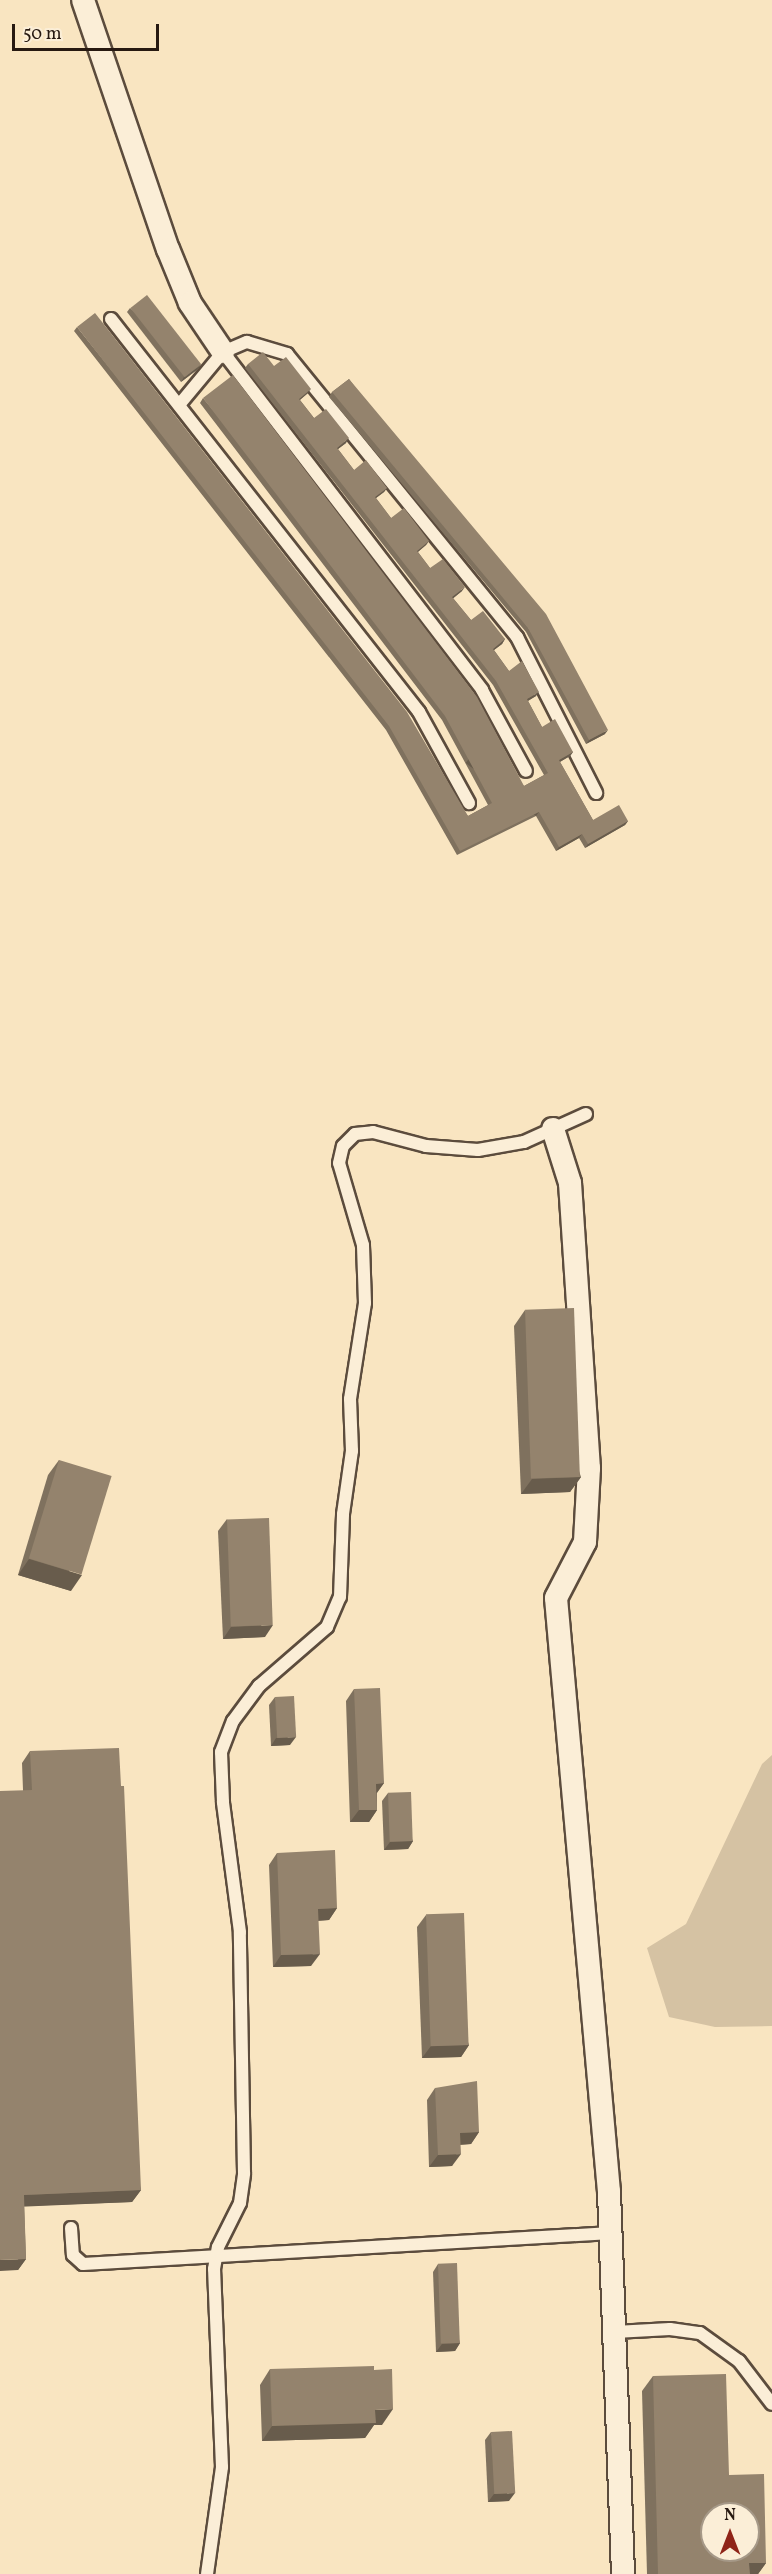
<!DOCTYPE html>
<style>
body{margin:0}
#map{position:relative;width:772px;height:2574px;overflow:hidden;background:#f9e5c1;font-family:Vollkorn,serif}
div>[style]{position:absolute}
.green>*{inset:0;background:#d5c2a3}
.roads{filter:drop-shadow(2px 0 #5c4c3d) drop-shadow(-2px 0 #5c4c3d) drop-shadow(0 2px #5c4c3d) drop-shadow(0 -2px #5c4c3d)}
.service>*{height:12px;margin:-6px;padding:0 6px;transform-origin:6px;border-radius:6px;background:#fbeed7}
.minor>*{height:22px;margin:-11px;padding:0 11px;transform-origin:11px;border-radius:11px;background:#fbeed7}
.wall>*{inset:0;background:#7f715e}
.shaded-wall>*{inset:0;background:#685c4c;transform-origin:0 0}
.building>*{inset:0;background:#94836d;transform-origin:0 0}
span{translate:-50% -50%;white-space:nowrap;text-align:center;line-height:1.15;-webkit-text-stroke:5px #fbeed7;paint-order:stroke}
.north{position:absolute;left:700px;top:2502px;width:60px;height:60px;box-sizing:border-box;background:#fbeed7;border:2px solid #a69988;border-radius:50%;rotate:0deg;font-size:16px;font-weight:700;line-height:24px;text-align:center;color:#271911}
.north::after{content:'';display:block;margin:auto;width:21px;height:27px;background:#8f2418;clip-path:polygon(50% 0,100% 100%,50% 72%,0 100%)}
.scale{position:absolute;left:12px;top:24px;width:147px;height:27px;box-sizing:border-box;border:3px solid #271911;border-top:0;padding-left:8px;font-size:18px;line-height:21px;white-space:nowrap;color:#271911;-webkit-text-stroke:4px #fbeed7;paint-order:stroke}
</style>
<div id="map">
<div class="green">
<i style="clip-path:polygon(772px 1755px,772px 2026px,715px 2027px,669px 2017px,647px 1948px,686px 1924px,762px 1764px)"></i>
</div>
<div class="roads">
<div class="service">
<i style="left:111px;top:319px;width:499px;rotate:51.9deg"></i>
<i style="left:419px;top:712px;width:104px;rotate:61.2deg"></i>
<i style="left:223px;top:352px;width:426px;rotate:52.5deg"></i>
<i style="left:482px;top:690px;width:92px;rotate:61.5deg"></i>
<i style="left:179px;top:405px;width:69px;rotate:-50.3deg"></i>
<i style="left:223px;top:352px;width:26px;rotate:-23deg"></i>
<i style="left:247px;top:342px;width:42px;rotate:16.7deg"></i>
<i style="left:287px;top:354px;width:365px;rotate:50.9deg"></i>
<i style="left:517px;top:637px;width:175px;rotate:63.1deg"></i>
<i style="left:71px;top:2228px;width:27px;rotate:86deg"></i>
<i style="left:73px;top:2255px;width:13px;rotate:42deg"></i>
<i style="left:83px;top:2264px;width:529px;rotate:-3.36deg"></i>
<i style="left:615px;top:2332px;width:55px;rotate:-3.1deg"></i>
<i style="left:670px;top:2329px;width:30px;rotate:8deg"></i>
<i style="left:700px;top:2333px;width:48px;rotate:35.7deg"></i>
<i style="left:739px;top:2361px;width:54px;rotate:52.5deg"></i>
<i style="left:207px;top:2574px;width:108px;rotate:-82deg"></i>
<i style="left:222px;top:2467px;width:198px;rotate:-92.3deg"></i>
<i style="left:214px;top:2269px;width:22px;rotate:-80deg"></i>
<i style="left:218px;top:2247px;width:49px;rotate:-63.4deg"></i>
<i style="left:240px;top:2203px;width:30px;rotate:-82deg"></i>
<i style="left:244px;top:2173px;width:241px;rotate:-91deg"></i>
<i style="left:240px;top:1932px;width:131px;rotate:-97.5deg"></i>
<i style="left:223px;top:1802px;width:50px;rotate:-92.3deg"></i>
<i style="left:221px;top:1752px;width:33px;rotate:-69deg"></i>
<i style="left:233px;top:1721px;width:44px;rotate:-53.4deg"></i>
<i style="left:259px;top:1686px;width:90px;rotate:-40.9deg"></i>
<i style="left:327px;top:1627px;width:33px;rotate:-67deg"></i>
<i style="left:340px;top:1597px;width:83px;rotate:-87.9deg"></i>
<i style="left:343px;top:1514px;width:64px;rotate:-81.9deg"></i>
<i style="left:352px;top:1451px;width:52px;rotate:-92.2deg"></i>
<i style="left:350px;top:1399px;width:97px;rotate:-81.1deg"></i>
<i style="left:365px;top:1303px;width:58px;rotate:-92deg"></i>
<i style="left:363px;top:1245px;width:85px;rotate:-106.3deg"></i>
<i style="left:339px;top:1163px;width:17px;rotate:-77deg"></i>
<i style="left:343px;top:1146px;width:17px;rotate:-45deg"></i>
<i style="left:355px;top:1134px;width:18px;rotate:-6deg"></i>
<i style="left:373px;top:1132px;width:55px;rotate:14.8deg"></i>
<i style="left:426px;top:1146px;width:52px;rotate:4.4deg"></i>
<i style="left:478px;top:1150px;width:47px;rotate:-9.9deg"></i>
<i style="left:524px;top:1142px;width:68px;rotate:-24.3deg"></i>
</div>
<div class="minor">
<i style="left:83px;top:0;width:263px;rotate:71.2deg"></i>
<i style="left:168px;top:249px;width:58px;rotate:67.8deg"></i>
<i style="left:190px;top:303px;width:59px;rotate:56deg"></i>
<i style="left:553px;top:1129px;width:57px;rotate:72.5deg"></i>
<i style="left:570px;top:1183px;width:286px;rotate:86.2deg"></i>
<i style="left:589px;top:1468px;width:74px;rotate:93.1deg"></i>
<i style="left:585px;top:1542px;width:63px;rotate:117.4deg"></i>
<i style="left:556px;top:1598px;width:596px;rotate:84.9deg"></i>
<i style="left:609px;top:2192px;width:382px;rotate:87.9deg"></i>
</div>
</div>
<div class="wall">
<i style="clip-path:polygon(130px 308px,201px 365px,198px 369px,181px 382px,127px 312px)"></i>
<i style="clip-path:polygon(77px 327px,468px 816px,488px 805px,442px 720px,200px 403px,203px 398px,524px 786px,544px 775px,493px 685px,245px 368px,248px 364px,274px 366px,308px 393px,300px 400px,314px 418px,346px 443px,338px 449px,354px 470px,387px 488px,384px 492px,376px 498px,391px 518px,429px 541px,426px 545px,418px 552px,430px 568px,462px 591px,453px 598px,471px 620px,505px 639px,502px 644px,494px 650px,509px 671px,536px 696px,528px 701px,542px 727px,573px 752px,570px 756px,560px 762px,593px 820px,628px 821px,625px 825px,585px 848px,579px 838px,556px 851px,536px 816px,457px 855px,386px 730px,74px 331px)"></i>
<i style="clip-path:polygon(349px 379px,605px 734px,586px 744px,526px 632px,329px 397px,332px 392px)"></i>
<i style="clip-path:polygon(525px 1310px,581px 1477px,570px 1492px,521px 1494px,514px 1326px)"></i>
<i style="clip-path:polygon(59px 1460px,71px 1591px,18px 1575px,48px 1475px)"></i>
<i style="clip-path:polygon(227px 1519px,265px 1637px,223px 1639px,218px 1531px)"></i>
<i style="clip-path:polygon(354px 1689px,384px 1783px,377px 1793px,377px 1810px,369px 1822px,350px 1822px,346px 1701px)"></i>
<i style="clip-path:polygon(275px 1697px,290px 1745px,271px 1746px,269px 1705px)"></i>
<i style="clip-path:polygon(30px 1751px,141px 2190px,132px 2202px,24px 2206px,26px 2259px,18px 2270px,23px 1790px,22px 1763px)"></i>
<i style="clip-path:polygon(388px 1793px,413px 1841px,408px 1849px,384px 1850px,382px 1801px)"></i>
<i style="clip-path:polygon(277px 1853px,337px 1908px,329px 1920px,318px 1921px,311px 1966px,273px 1967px,269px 1865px)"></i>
<i style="clip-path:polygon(426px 1915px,469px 2045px,461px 2057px,422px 2058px,417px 1927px)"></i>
<i style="clip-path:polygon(435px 2088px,479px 2132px,471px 2144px,460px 2145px,452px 2166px,429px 2167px,427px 2100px)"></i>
<i style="clip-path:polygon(438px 2264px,460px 2343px,455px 2351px,436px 2352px,433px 2272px)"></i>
<i style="clip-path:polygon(270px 2369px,382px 2425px,374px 2425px,365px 2438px,262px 2441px,260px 2385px)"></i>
<i style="clip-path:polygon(653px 2376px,729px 2475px,766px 2563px,758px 2574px,647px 2574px,642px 2391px)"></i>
<i style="clip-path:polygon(491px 2432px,509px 2501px,488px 2502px,485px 2440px)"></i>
</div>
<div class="shaded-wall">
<i style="clip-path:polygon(201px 365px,198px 369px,181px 382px,184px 377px)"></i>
<i style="clip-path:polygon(311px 389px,308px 393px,296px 403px,299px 399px)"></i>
<i style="clip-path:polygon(349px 438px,346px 443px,334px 452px,337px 448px)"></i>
<i style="clip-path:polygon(387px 488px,384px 492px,372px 501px,375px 497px)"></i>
<i style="clip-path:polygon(429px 541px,426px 545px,414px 555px,417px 551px)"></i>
<i style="clip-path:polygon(465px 587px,462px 591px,450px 601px,452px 597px)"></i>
<i style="clip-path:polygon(505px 639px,502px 644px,490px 653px,493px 649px)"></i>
<i style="clip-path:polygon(539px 692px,536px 696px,524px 703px,527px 699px)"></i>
<i style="clip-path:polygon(608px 730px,605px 734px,586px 744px,589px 740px)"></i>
<i style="clip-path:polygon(573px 752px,570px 756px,556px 764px,559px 760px)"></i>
<i style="left:539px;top:812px;width:5px;height:88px;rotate:127deg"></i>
<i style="clip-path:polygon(628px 821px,625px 825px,585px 848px,588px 844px)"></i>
<i style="clip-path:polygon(582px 834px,579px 838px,556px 851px,559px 847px)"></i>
<i style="clip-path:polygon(581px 1477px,570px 1492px,521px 1494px,532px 1479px)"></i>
<i style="clip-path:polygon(29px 1559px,82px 1575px,71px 1591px,18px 1575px)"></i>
<i style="clip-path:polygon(273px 1625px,265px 1637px,223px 1639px,231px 1627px)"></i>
<i style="clip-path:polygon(296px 1737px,290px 1745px,271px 1746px,276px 1738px)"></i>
<i style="clip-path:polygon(384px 1783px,375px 1795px,376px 1784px)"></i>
<i style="clip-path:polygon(359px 1810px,377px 1810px,369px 1822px,350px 1822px)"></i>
<i style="clip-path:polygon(413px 1841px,408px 1849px,384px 1850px,390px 1842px)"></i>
<i style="clip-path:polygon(337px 1908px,329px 1920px,310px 1921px,318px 1909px)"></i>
<i style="clip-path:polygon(320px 1954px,311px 1966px,273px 1967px,281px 1955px)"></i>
<i style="clip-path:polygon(469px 2045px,461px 2057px,422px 2058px,431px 2046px)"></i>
<i style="clip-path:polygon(479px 2132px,471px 2144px,452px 2145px,460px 2133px)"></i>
<i style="clip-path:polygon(461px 2154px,452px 2166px,429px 2167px,438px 2155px)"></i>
<i style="clip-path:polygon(141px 2190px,132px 2202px,15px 2207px,24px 2195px)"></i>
<i style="clip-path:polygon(26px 2259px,18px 2270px,0 2271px,0 2260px)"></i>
<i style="clip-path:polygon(460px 2343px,455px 2351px,436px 2352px,442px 2344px)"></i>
<i style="clip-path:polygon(393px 2409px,382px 2425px,374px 2425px,365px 2438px,262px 2441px,272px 2426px,375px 2410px)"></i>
<i style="clip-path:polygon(515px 2493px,509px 2501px,488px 2502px,494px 2494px)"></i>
<i style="clip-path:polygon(749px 2563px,766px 2563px,758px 2574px,742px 2574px)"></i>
</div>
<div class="building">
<i style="left:147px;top:295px;width:88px;height:21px;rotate:52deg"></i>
<i style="clip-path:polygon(95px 313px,407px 712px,468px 816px,492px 803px,445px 716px,203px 398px,233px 375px,477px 697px,524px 786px,548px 773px,496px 681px,248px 364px,263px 352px,274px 366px,286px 357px,311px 389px,299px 399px,314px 418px,326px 409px,349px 438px,337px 448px,354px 470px,366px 460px,387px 488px,375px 497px,391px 518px,404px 508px,429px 541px,417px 551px,430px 568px,443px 559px,465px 587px,452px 597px,471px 620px,483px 611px,505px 639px,493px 649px,509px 671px,522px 661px,539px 692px,527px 699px,542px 727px,555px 719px,573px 752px,559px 760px,593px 820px,619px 805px,628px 821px,588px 844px,582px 834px,559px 847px,539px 812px,460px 851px,389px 726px,77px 327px)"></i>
<i style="clip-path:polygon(349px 379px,546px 614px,608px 730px,589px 740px,528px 628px,332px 392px)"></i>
<i style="left:574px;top:1308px;width:169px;height:49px;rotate:88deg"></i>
<i style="left:59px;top:1460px;width:55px;height:103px;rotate:17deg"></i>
<i style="left:269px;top:1518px;width:107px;height:42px;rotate:88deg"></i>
<i style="clip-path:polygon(380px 1688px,384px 1783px,376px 1784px,377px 1810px,359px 1810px,354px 1689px)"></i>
<i style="left:294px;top:1696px;width:41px;height:19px;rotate:87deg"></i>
<i style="clip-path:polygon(119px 1748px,121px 1786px,124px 1786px,141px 2190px,24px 2195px,26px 2259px,0 2260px,0 1791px,32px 1790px,30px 1751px)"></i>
<i style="left:411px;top:1792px;width:49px;height:23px;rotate:88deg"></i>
<i style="clip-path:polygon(335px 1850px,337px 1908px,318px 1909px,320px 1954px,281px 1955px,277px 1853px)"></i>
<i style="left:464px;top:1913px;width:132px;height:38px;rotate:88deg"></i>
<i style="clip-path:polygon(477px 2081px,479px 2132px,460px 2133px,461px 2154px,438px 2155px,435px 2088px)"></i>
<i style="left:457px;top:2263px;width:80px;height:19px;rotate:88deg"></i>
<i style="clip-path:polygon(374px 2366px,374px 2370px,392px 2369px,393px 2409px,375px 2410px,376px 2423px,272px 2426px,270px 2369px)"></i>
<i style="clip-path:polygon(evenodd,726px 2374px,729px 2475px,764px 2474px,766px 2563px,749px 2563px,750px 2574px,658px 2574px,653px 2376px,726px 2374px,712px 2514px,748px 2514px,748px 2550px,712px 2550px,712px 2514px)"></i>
<i style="left:512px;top:2431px;width:62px;height:21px;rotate:87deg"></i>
</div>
<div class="north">N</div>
<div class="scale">50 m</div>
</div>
